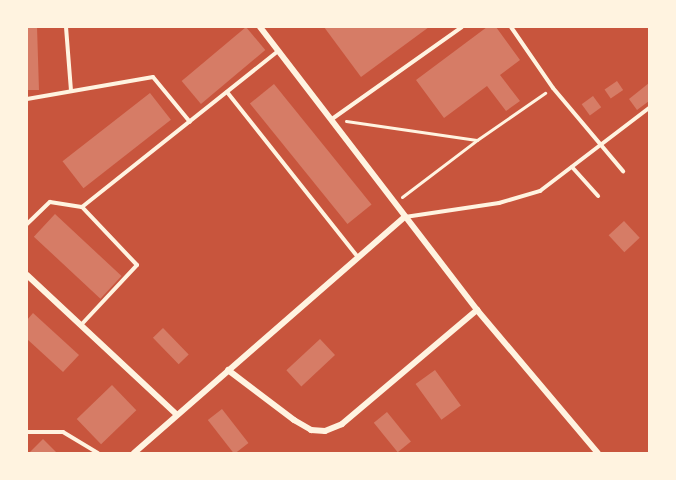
<!DOCTYPE html>
<style>
body{margin:0}
#map{position:relative;width:676px;height:480px;overflow:hidden;background:#c8553d;font-family:Ubuntu,sans-serif}
div>[style]{position:absolute}
.building>*{inset:0;background:#d67c66;transform-origin:0 0}
.path>*{height:3px;margin:-1.5px;padding:0 1.5px;transform-origin:1.5px;border-radius:1.5px;background:#fff3e0}
.service>*{height:4px;margin:-2px;padding:0 2px;transform-origin:2px;border-radius:2px;background:#fff3e0}
.minor>*{height:6px;margin:-3px;padding:0 3px;transform-origin:3px;border-radius:3px;background:#fff3e0}
span{translate:-50% -50%;white-space:nowrap;text-align:center;line-height:1.15;-webkit-text-stroke:6px #fff3e0;paint-order:stroke}
.frame{position:absolute;inset:0;border:28px solid #fff3e0;pointer-events:none}
</style>
<div id="map">
<div class="building">
<i style="clip-path:polygon(27px 27px,37px 27px,39px 90px,27px 90px)"></i>
<i style="left:246px;top:27px;width:30px;height:84px;rotate:50deg"></i>
<i style="clip-path:polygon(324px 27px,429px 27px,361px 77px)"></i>
<i style="clip-path:polygon(487px 27px,496px 27px,520px 60px,500px 75px,520px 101px,506px 111px,487px 86px,444px 118px,416px 80px)"></i>
<i style="left:617px;top:81px;width:11px;height:15px;rotate:56deg"></i>
<i style="clip-path:polygon(649px 83px,649px 101px,637px 110px,629px 99px)"></i>
<i style="left:274px;top:84px;width:155px;height:31px;rotate:51deg"></i>
<i style="left:150px;top:93px;width:34px;height:111px;rotate:52deg"></i>
<i style="left:593px;top:96px;width:14px;height:14px;rotate:54deg"></i>
<i style="left:55px;top:214px;width:91px;height:31px;rotate:43deg"></i>
<i style="left:624px;top:221px;width:23px;height:21px;rotate:47deg"></i>
<i style="clip-path:polygon(33px 313px,79px 355px,63px 372px,27px 339px,27px 320px)"></i>
<i style="left:163px;top:328px;width:37px;height:14px;rotate:46deg"></i>
<i style="left:320px;top:339px;width:22px;height:46px;rotate:47deg"></i>
<i style="left:435px;top:370px;width:44px;height:24px;rotate:54deg"></i>
<i style="left:112px;top:385px;width:35px;height:49px;rotate:46deg"></i>
<i style="left:222px;top:409px;width:43px;height:18px;rotate:52deg"></i>
<i style="left:387px;top:412px;width:38px;height:17px;rotate:51deg"></i>
<i style="clip-path:polygon(43px 439px,57px 453px,29px 453px)"></i>
</div>
<div class="path">
<i style="left:346px;top:121px;width:132px;rotate:8.3deg"></i>
<i style="left:477px;top:140px;width:83px;rotate:-34.7deg"></i>
<i style="left:402px;top:197px;width:94px;rotate:-37.2deg"></i>
</div>
<div class="service">
<i style="left:66px;top:27px;width:64px;rotate:85.5deg"></i>
<i style="left:511px;top:27px;width:74px;rotate:55.5deg"></i>
<i style="left:553px;top:88px;width:109px;rotate:49.9deg"></i>
<i style="left:227px;top:92px;width:211px;rotate:51.6deg"></i>
<i style="left:27px;top:99px;width:128px;rotate:-9.9deg"></i>
<i style="left:153px;top:77px;width:58px;rotate:50.6deg"></i>
<i style="left:332px;top:119px;width:159px;rotate:-35.3deg"></i>
<i style="left:572px;top:167px;width:39px;rotate:48deg"></i>
<i style="left:405px;top:217px;width:95px;rotate:-8.5deg"></i>
<i style="left:499px;top:203px;width:43px;rotate:-16.3deg"></i>
<i style="left:540px;top:191px;width:137px;rotate:-37.3deg"></i>
<i style="left:27px;top:224px;width:32px;rotate:-44deg"></i>
<i style="left:50px;top:202px;width:32px;rotate:9deg"></i>
<i style="left:82px;top:207px;width:251px;rotate:-38.5deg"></i>
<i style="left:81px;top:325px;width:82px;rotate:-47deg"></i>
<i style="left:137px;top:265px;width:80px;rotate:-133.5deg"></i>
<i style="left:27px;top:432px;width:36px"></i>
<i style="left:63px;top:432px;width:41px;rotate:31deg"></i>
</div>
<div class="minor">
<i style="left:260px;top:27px;width:357px;rotate:52.5deg"></i>
<i style="left:477px;top:310px;width:187px;rotate:49.8deg"></i>
<i style="left:27px;top:275px;width:204px;rotate:43deg"></i>
<i style="left:228px;top:370px;width:83px;rotate:37.1deg"></i>
<i style="left:294px;top:420px;width:20px;rotate:30deg"></i>
<i style="left:311px;top:430px;width:14px;rotate:4deg"></i>
<i style="left:325px;top:431px;width:18px;rotate:-22deg"></i>
<i style="left:342px;top:424px;width:177px;rotate:-40.2deg"></i>
<i style="left:134px;top:453px;width:359px;rotate:-41.1deg"></i>
</div>
<div class="frame"></div>
</div>
